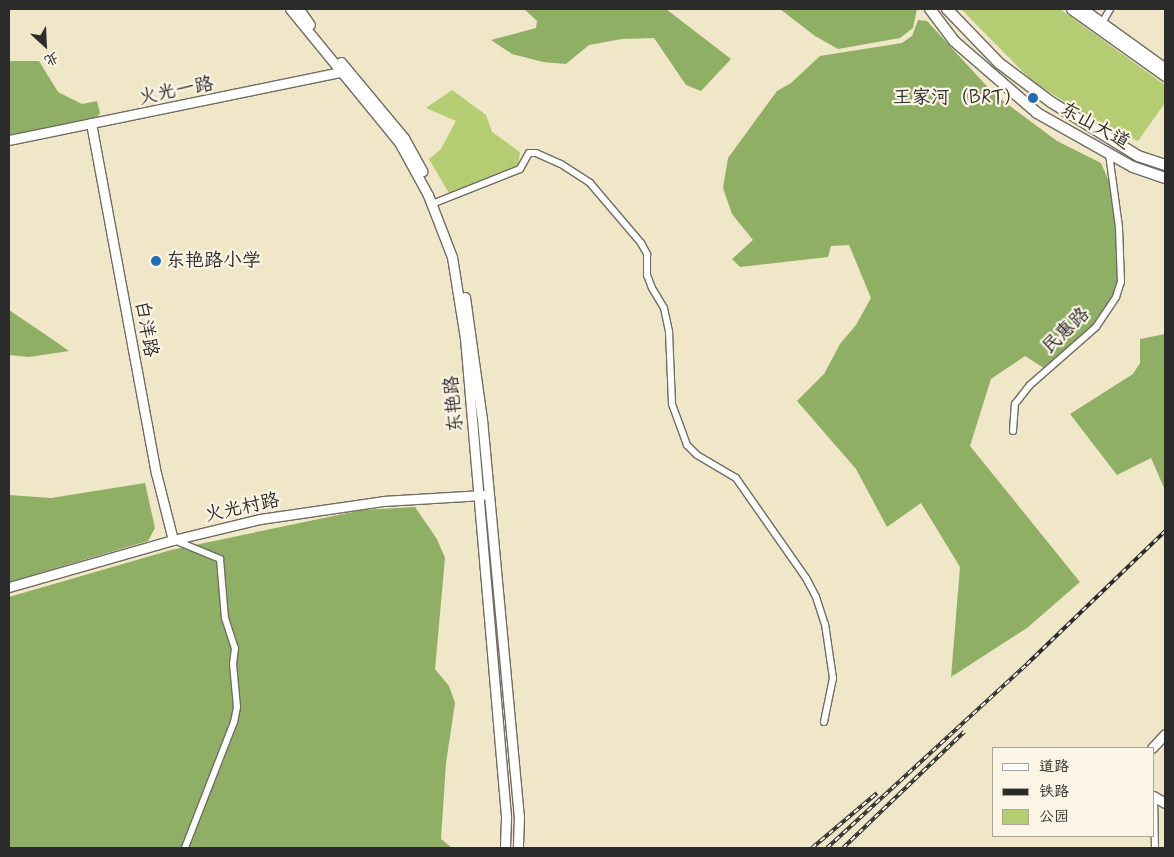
<!DOCTYPE html>
<meta charset="utf-8">
<style>
body{margin:0}
#map{position:relative;width:1174px;height:857px;overflow:hidden;background:#f0e6c8;font-family:Mynerve,"LXGW WenKai TC",sans-serif}
div>[style]{position:absolute}
.green>*{inset:0;background:#b4cc72}
.forest>*{inset:0;background:#8fb064}
.roads{filter:drop-shadow(1px 0 #706c62) drop-shadow(-1px 0 #706c62) drop-shadow(0 1px #706c62) drop-shadow(0 -1px #706c62)}
.street>*{height:6px;margin:-3px;padding:0 3px;transform-origin:3px;border-radius:3px;background:#fff}
.secondary>*{height:9px;margin:-4.5px;padding:0 4.5px;transform-origin:4.5px;border-radius:4.5px;background:#fff}
.primary>*{height:10px;margin:-5px;padding:0 5px;transform-origin:5px;border-radius:5px;background:#fff}
.rail>*{height:4px;margin-top:-2px;transform-origin:0;background:repeating-linear-gradient(90deg,#fcf5e5 0 5.5px,#2b2b2b 0 11px);box-sizing:border-box;border-block:1px solid #2b2b2b}
.dots>*{width:14px;height:14px;translate:-50% -50%;box-sizing:border-box;border:2px solid #fcf5e5;border-radius:50%}
span{translate:-50% -50%;white-space:nowrap;text-align:center;line-height:1.15;-webkit-text-stroke:4.5px #fcf5e5;paint-order:stroke}
.street-label{font-size:19px;color:#2b2b2b}
.poi-label{font-size:19px;color:#2b2b2b}
.right{translate:-100% -50%;text-align:right}
.left{translate:0 -50%;text-align:left}
.frame{position:absolute;inset:0;border:10px solid #2b2b2b;pointer-events:none}
.legend{position:absolute;left:992px;top:747px;width:162px;height:90px;box-sizing:border-box;background:#fcf5e5;border:1px solid #a8a49b;margin:0;padding:6px 9px;list-style:none;font-size:15px;color:#2b2b2b}
.legend li{display:flex;align-items:center;gap:10px;height:25px}
.legend b{width:25px;border:1px solid #a8a49b}
.north{position:absolute;left:20px;top:20px;width:50px;height:50px;-webkit-text-stroke:4px #fcf5e5;paint-order:stroke;rotate:155deg;font-size:14px;font-weight:700;line-height:20px;text-align:center;color:#2b2b2b}
.north::after{content:'';display:block;margin:auto;width:18px;height:22px;background:#2b2b2b;clip-path:polygon(50% 0,100% 100%,50% 72%,0 100%)}
</style>
<div id="map">
<div class="green">
<i style="clip-path:polygon(961px 9px,1060px 9px,1165px 85px,1165px 103px,1138px 141px,1103px 126px,1032px 81px)"></i>
<i style="clip-path:polygon(452px 90px,486px 115px,492px 132px,520px 152px,518px 167px,450px 195px,429px 159px,441px 149px,456px 121px,426px 108px)"></i>
</div>
<div class="forest">
<i style="clip-path:polygon(524px 9px,666px 9px,731px 59px,701px 91px,686px 85px,654px 38px,622px 39px,589px 45px,566px 64px,543px 62px,512px 54px,491px 40px,536px 28px,537px 21px)"></i>
<i style="clip-path:polygon(780px 9px,917px 9px,913px 28px,900px 38px,838px 49px,815px 36px)"></i>
<i style="clip-path:polygon(918px 20px,927px 21px,994px 94px,1057px 141px,1101px 163px,1114px 193px,1121px 282px,1096px 327px,1047px 370px,1025px 356px,991px 379px,970px 446px,1080px 582px,1027px 628px,951px 677px,960px 567px,921px 503px,887px 527px,856px 469px,797px 401px,824px 374px,840px 344px,856px 325px,871px 298px,849px 245px,831px 246px,828px 257px,740px 267px,732px 259px,753px 240px,732px 214px,723px 188px,728px 158px,777px 91px,791px 83px,820px 56px,902px 43px,912px 36px)"></i>
<i style="clip-path:polygon(9px 61px,39px 61px,58px 92px,82px 104px,97px 101px,100px 113px,96px 119px,9px 137px)"></i>
<i style="clip-path:polygon(9px 310px,49px 337px,69px 351px,29px 357px,9px 355px)"></i>
<i style="clip-path:polygon(1165px 334px,1165px 490px,1151px 458px,1117px 475px,1070px 414px,1133px 374px,1140px 363px,1140px 339px)"></i>
<i style="clip-path:polygon(145px 483px,155px 528px,148px 541px,9px 582px,9px 495px,51px 498px)"></i>
<i style="clip-path:polygon(415px 507px,437px 539px,445px 558px,435px 669px,449px 686px,455px 703px,446px 763px,441px 839px,452px 848px,9px 848px,9px 597px,171px 550px,362px 510px)"></i>
</div>
<div class="roads">
<div class="street">
<i style="left:1102px;top:23px;width:16px;rotate:-60deg"></i>
<i style="left:437px;top:202px;width:89px;rotate:-21.7deg"></i>
<i style="left:520px;top:169px;width:18px;rotate:-61deg"></i>
<i style="left:529px;top:153px;width:7px"></i>
<i style="left:536px;top:153px;width:27px;rotate:24deg"></i>
<i style="left:561px;top:164px;width:35px;rotate:33deg"></i>
<i style="left:590px;top:183px;width:79px;rotate:49.6deg"></i>
<i style="left:641px;top:243px;width:13px;rotate:61deg"></i>
<i style="left:647px;top:254px;width:21px;rotate:90deg"></i>
<i style="left:647px;top:275px;width:14px;rotate:69deg"></i>
<i style="left:652px;top:288px;width:23px;rotate:59deg"></i>
<i style="left:664px;top:308px;width:25px;rotate:78deg"></i>
<i style="left:669px;top:332px;width:72px;rotate:87.6deg"></i>
<i style="left:672px;top:404px;width:44px;rotate:69.9deg"></i>
<i style="left:687px;top:445px;width:14px;rotate:45deg"></i>
<i style="left:697px;top:455px;width:45px;rotate:30.5deg"></i>
<i style="left:736px;top:478px;width:122px;rotate:55deg"></i>
<i style="left:806px;top:578px;width:21px;rotate:62deg"></i>
<i style="left:816px;top:597px;width:28px;rotate:72deg"></i>
<i style="left:825px;top:624px;width:55px;rotate:81.6deg"></i>
<i style="left:833px;top:678px;width:45px;rotate:101.6deg"></i>
<i style="left:1013px;top:431px;width:27px;rotate:-86deg"></i>
<i style="left:1015px;top:404px;width:24px;rotate:-52deg"></i>
<i style="left:1030px;top:385px;width:88px;rotate:-41.3deg"></i>
<i style="left:1096px;top:327px;width:36px;rotate:-56deg"></i>
<i style="left:1116px;top:297px;width:16px;rotate:-72deg"></i>
<i style="left:1121px;top:282px;width:55px;rotate:-92.1deg"></i>
<i style="left:1119px;top:227px;width:74px;rotate:-97.8deg"></i>
<i style="left:174px;top:540px;width:50px;rotate:22.4deg"></i>
<i style="left:220px;top:559px;width:59px;rotate:85.2deg"></i>
<i style="left:225px;top:618px;width:32px;rotate:72deg"></i>
<i style="left:235px;top:648px;width:16px;rotate:97deg"></i>
<i style="left:233px;top:664px;width:43px;rotate:84.7deg"></i>
<i style="left:237px;top:707px;width:15px;rotate:101deg"></i>
<i style="left:234px;top:722px;width:135px;rotate:111.3deg"></i>
<i style="left:1154px;top:797px;width:51px;rotate:88.9deg"></i>
</div>
<div class="secondary">
<i style="left:290px;top:9px;width:172px;rotate:50.7deg"></i>
<i style="left:399px;top:142px;width:60px;rotate:61.3deg"></i>
<i style="left:428px;top:195px;width:66px;rotate:68.8deg"></i>
<i style="left:452px;top:257px;width:82px;rotate:80.9deg"></i>
<i style="left:465px;top:338px;width:482px;rotate:85.1deg"></i>
<i style="left:506px;top:818px;width:30px;rotate:92deg"></i>
<i style="left:299px;top:9px;width:19px;rotate:55deg"></i>
<i style="left:1071px;top:9px;width:115px;rotate:35.5deg"></i>
<i style="left:1083px;top:9px;width:101px;rotate:35.7deg"></i>
<i style="left:341px;top:62px;width:99px;rotate:50.3deg"></i>
<i style="left:404px;top:138px;width:38px;rotate:61deg"></i>
<i style="left:91px;top:123px;width:356px;rotate:79.5deg"></i>
<i style="left:156px;top:473px;width:69px;rotate:75.8deg"></i>
<i style="left:9px;top:140px;width:343px;rotate:-11.6deg"></i>
<i style="left:465px;top:297px;width:123px;rotate:82.1deg"></i>
<i style="left:482px;top:419px;width:399px;rotate:84.7deg"></i>
<i style="left:519px;top:816px;width:32px;rotate:92deg"></i>
<i style="left:9px;top:587px;width:171px;rotate:-16deg"></i>
<i style="left:173px;top:540px;width:89px;rotate:-13.6deg"></i>
<i style="left:260px;top:519px;width:124px;rotate:-8.3deg"></i>
<i style="left:383px;top:501px;width:100px;rotate:-3.4deg"></i>
<i style="left:1152px;top:748px;width:19px;rotate:-47deg"></i>
<i style="left:1153px;top:796px;width:14px;rotate:30deg"></i>
</div>
<div class="primary">
<i style="left:930px;top:9px;width:40px;rotate:53deg"></i>
<i style="left:954px;top:41px;width:110px;rotate:40.9deg"></i>
<i style="left:1037px;top:113px;width:110px;rotate:29.4deg"></i>
<i style="left:1133px;top:167px;width:34px;rotate:19deg"></i>
<i style="left:947px;top:9px;width:75px;rotate:46.1deg"></i>
<i style="left:999px;top:63px;width:65px;rotate:36.9deg"></i>
<i style="left:1051px;top:102px;width:102px;rotate:31.8deg"></i>
<i style="left:1138px;top:156px;width:28px;rotate:18deg"></i>
</div>
</div>
<div class="rail">
<i style="left:812px;top:848px;width:85px;rotate:-40.2deg"></i>
<i style="left:827px;top:848px;width:272px;rotate:-42.6deg"></i>
<i style="left:1027px;top:664px;width:192px;rotate:-43.9deg"></i>
<i style="left:843px;top:848px;width:168px;rotate:-43.8deg"></i>
</div>
<div class="dots">
<i style="left:1033px;top:98px;background:#1f6fb2"></i>
<i style="left:156px;top:261px;background:#1f6fb2"></i>
</div>
<div class="street-label">
<span style="left:176px;top:91px;rotate:-11deg">火光一路</span>
<span style="left:1095px;top:126px;rotate:29deg">东山大道</span>
<span style="left:146px;top:329px;rotate:80deg">白洋路</span>
<span style="left:1066px;top:331px;rotate:-44deg">民惠路</span>
<span style="left:454px;top:404px;rotate:-95deg">东艳路</span>
<span style="left:242px;top:508px;rotate:-12deg">火光村路</span>
</div>
<div class="poi-label">
<span class="right" style="left:1023px;top:98px">王家河（BRT）</span>
<span class="left" style="left:166px;top:261px">东艳路小学</span>
</div>
<div class="frame"></div>
<ul class="legend">
<li><b style="height:6px;background:#fff"></b>道路</li>
<li><b style="height:6px;background:#2b2b2b"></b>铁路</li>
<li><b style="height:14px;background:#b4cc72"></b>公园</li>
</ul>
<div class="north">北</div>
</div>
